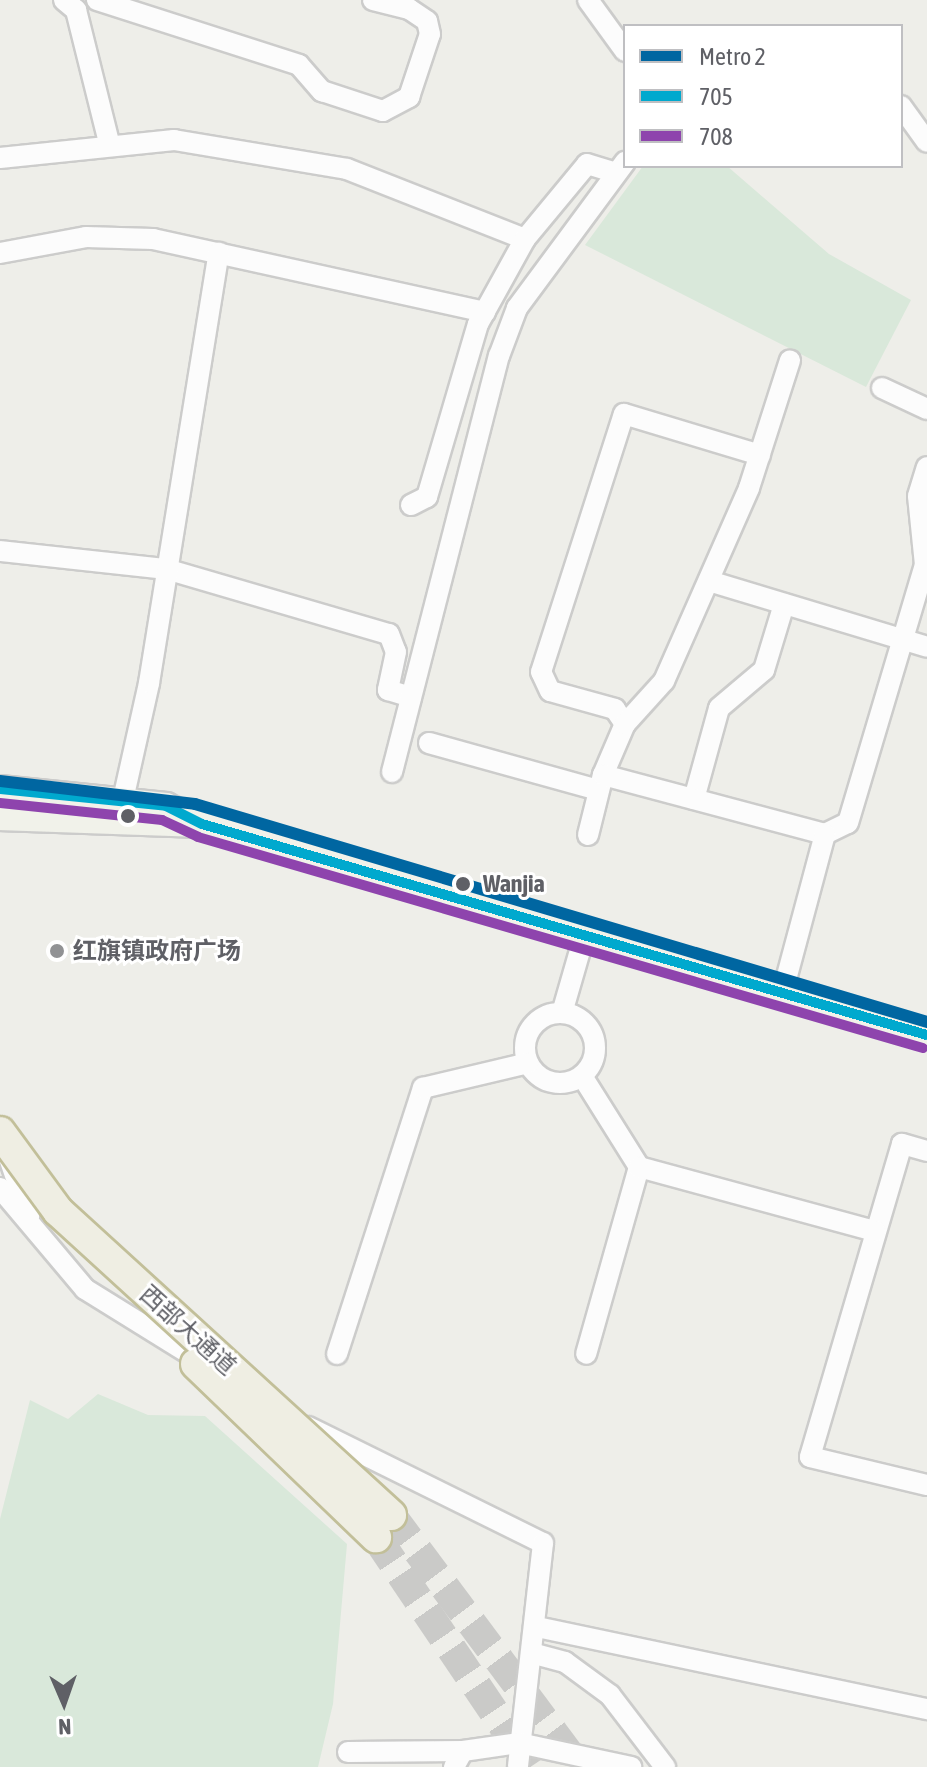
<!DOCTYPE html>
<meta charset="utf-8">
<style>
body{margin:0}
#map{position:relative;width:927px;height:1767px;overflow:hidden;background:#eeeee9;font-family:"Asap Condensed","Noto Sans SC",sans-serif}
div>[style]{position:absolute}
.green>*{inset:0;background:#d9e8da}
.highway-tunnel>*{height:30px;margin-top:-15px;transform-origin:0;background:repeating-linear-gradient(90deg,#cacac8 0 30px,transparent 0 45px)}
.roads{filter:drop-shadow(2px 0 #cccccb) drop-shadow(-2px 0 #cccccb) drop-shadow(0 2px #cccccb) drop-shadow(0 -2px #cccccb)}
.minor>*{height:20px;margin:-10px;padding:0 10px;transform-origin:10px;border-radius:10px;background:#fcfcfc}
.minor>.ring{margin:-10px;padding:0;box-sizing:content-box;background:none;border:20px solid #fcfcfc;border-radius:50%}
.major>*{height:26px;margin:-13px;padding:0 13px;transform-origin:13px;border-radius:13px;background:#f1f2ea}
.bridges{filter:drop-shadow(2px 0 #c2bf99) drop-shadow(-2px 0 #c2bf99) drop-shadow(0 2px #c2bf99) drop-shadow(0 -2px #c2bf99)}
.highway-bridge>*{height:30px;margin:-15px;padding:0 15px;transform-origin:15px;border-radius:15px;background:#efeee3}
.bus-1>*{height:10px;margin:-5px;padding:0 5px;transform-origin:5px;border-radius:5px;background:#00a9ce}
.bus-2>*{height:10px;margin:-5px;padding:0 5px;transform-origin:5px;border-radius:5px;background:#8e44ad}
.metro-1>*{height:12px;margin:-6px;padding:0 6px;transform-origin:6px;border-radius:6px;background:#0066a1}
.dots>*{width:22px;height:22px;translate:-50% -50%;box-sizing:border-box;border:4px solid #fff;border-radius:50%}
span{translate:-50% -50%;white-space:nowrap;text-align:center;line-height:1.15;-webkit-text-stroke:6px #fff;paint-order:stroke}
.stop-label{font-size:24px;color:#5f6066;font-weight:700}
.left{translate:0 -50%;text-align:left}
.poi-label{font-size:24px;color:#5f6066;font-weight:700}
.street-label{font-size:24px;color:#5f6066}
.legend{position:absolute;left:623px;top:24px;width:280px;height:144px;box-sizing:border-box;background:#fff;border:2px solid #bfbfc2;margin:0;padding:10px 14px;list-style:none;font-size:24px;color:#5f6066}
.legend li{display:flex;align-items:center;gap:16px;height:40px}
.legend b{width:40px;border:2px solid #bfbfc2}
.north{position:absolute;left:24px;top:1663px;width:80px;height:80px;-webkit-text-stroke:6px #fff;paint-order:stroke;rotate:178deg;font-size:22px;font-weight:700;line-height:32px;text-align:center;color:#5f6066}
.north::after{content:'';display:block;margin:auto;width:28px;height:36px;background:#5f6066;clip-path:polygon(50% 0,100% 100%,50% 72%,0 100%)}
</style>
<div id="map">
<div class="green">
<i style="clip-path:polygon(643px 166px,727px 166px,829px 254px,911px 300px,866px 387px,585px 245px)"></i>
<i style="clip-path:polygon(98px 1394px,148px 1415px,205px 1416px,347px 1544px,333px 1704px,318px 1767px,0 1767px,0 1519px,30px 1400px,68px 1419px)"></i>
</div>
<div class="highway-tunnel">
<i style="left:391px;top:1515px;width:314px;rotate:53.3deg"></i>
<i style="left:376px;top:1537px;width:277px;rotate:56deg"></i>
</div>
<div class="roads">
<div class="minor">
<i style="left:64px;top:0;width:16px;rotate:40deg"></i>
<i style="left:76px;top:10px;width:136px;rotate:76deg"></i>
<i style="left:97px;top:0;width:212px;rotate:17.8deg"></i>
<i style="left:299px;top:65px;width:35px;rotate:49deg"></i>
<i style="left:322px;top:91px;width:64px;rotate:18.2deg"></i>
<i style="left:383px;top:111px;width:30px;rotate:-28deg"></i>
<i style="left:409px;top:97px;width:66px;rotate:-71.6deg"></i>
<i style="left:430px;top:34px;width:13px;rotate:-103deg"></i>
<i style="left:427px;top:21px;width:22px;rotate:-146deg"></i>
<i style="left:409px;top:9px;width:37px;rotate:-166deg"></i>
<i style="left:588px;top:0;width:63px;rotate:54deg"></i>
<i style="left:901px;top:106px;width:44px;rotate:54.2deg"></i>
<i style="left:0;top:158px;width:175px;rotate:-5.9deg"></i>
<i style="left:174px;top:140px;width:175px;rotate:9.5deg"></i>
<i style="left:347px;top:169px;width:191px;rotate:21.5deg"></i>
<i style="left:0;top:253px;width:87px;rotate:-10.5deg"></i>
<i style="left:86px;top:237px;width:67px;rotate:1.7deg"></i>
<i style="left:153px;top:239px;width:340px;rotate:12.4deg"></i>
<i style="left:882px;top:388px;width:50px;rotate:25deg"></i>
<i style="left:411px;top:505px;width:18px;rotate:-27deg"></i>
<i style="left:427px;top:497px;width:180px;rotate:-73.6deg"></i>
<i style="left:478px;top:324px;width:97px;rotate:-61.1deg"></i>
<i style="left:525px;top:239px;width:97px;rotate:-50.4deg"></i>
<i style="left:587px;top:164px;width:30px;rotate:17deg"></i>
<i style="left:0;top:551px;width:167px;rotate:6.2deg"></i>
<i style="left:166px;top:569px;width:232px;rotate:16.3deg"></i>
<i style="left:389px;top:634px;width:19px;rotate:69deg"></i>
<i style="left:396px;top:652px;width:39px;rotate:102deg"></i>
<i style="left:388px;top:690px;width:24px;rotate:17deg"></i>
<i style="left:709px;top:581px;width:228px;rotate:16.8deg"></i>
<i style="left:625px;top:724px;width:18px;rotate:-124deg"></i>
<i style="left:615px;top:709px;width:67px;rotate:-164.5deg"></i>
<i style="left:550px;top:691px;width:21px;rotate:-115deg"></i>
<i style="left:541px;top:672px;width:271px;rotate:-72.2deg"></i>
<i style="left:624px;top:414px;width:142px;rotate:16.8deg"></i>
<i style="left:429px;top:743px;width:176px;rotate:15.5deg"></i>
<i style="left:392px;top:772px;width:430px;rotate:-75.6deg"></i>
<i style="left:499px;top:356px;width:51px;rotate:-69.4deg"></i>
<i style="left:517px;top:308px;width:182px;rotate:-53.5deg"></i>
<i style="left:603px;top:775px;width:56px;rotate:-66.7deg"></i>
<i style="left:625px;top:724px;width:58px;rotate:-47.8deg"></i>
<i style="left:664px;top:681px;width:211px;rotate:-66.2deg"></i>
<i style="left:749px;top:488px;width:134px;rotate:-72.2deg"></i>
<i style="left:694px;top:799px;width:94px;rotate:-74.6deg"></i>
<i style="left:719px;top:708px;width:59px;rotate:-40.2deg"></i>
<i style="left:764px;top:670px;width:69px;rotate:-73.1deg"></i>
<i style="left:120px;top:813px;width:133px;rotate:-77.4deg"></i>
<i style="left:149px;top:683px;width:436px;rotate:-80.8deg"></i>
<i style="left:825px;top:834px;width:25px;rotate:-26deg"></i>
<i style="left:848px;top:823px;width:269px;rotate:-73.4deg"></i>
<i style="left:925px;top:565px;width:69px;rotate:-95.8deg"></i>
<i style="left:918px;top:496px;width:30px;rotate:-73deg"></i>
<i style="left:588px;top:835px;width:62px;rotate:-76deg"></i>
<i style="left:603px;top:775px;width:230px;rotate:14.9deg"></i>
<i style="left:825px;top:834px;width:166px;rotate:105deg"></i>
<i class="ring" style="left:525px;top:1013px;width:50px;height:50px"></i>
<i style="left:562px;top:1013px;width:79px;rotate:-73.9deg"></i>
<i style="left:582px;top:1076px;width:107px;rotate:57.9deg"></i>
<i style="left:639px;top:1167px;width:194px;rotate:105.8deg"></i>
<i style="left:927px;top:1151px;width:26px;rotate:-164deg"></i>
<i style="left:902px;top:1144px;width:326px;rotate:106.4deg"></i>
<i style="left:810px;top:1457px;width:120px;rotate:13.5deg"></i>
<i style="left:8px;top:1155px;width:65px;rotate:71deg"></i>
<i style="left:639px;top:1167px;width:245px;rotate:15.2deg"></i>
<i style="left:0;top:1188px;width:132px;rotate:49.9deg"></i>
<i style="left:85px;top:1289px;width:146px;rotate:31.8deg"></i>
<i style="left:337px;top:1354px;width:280px;rotate:-72.1deg"></i>
<i style="left:423px;top:1088px;width:108px;rotate:-13.4deg"></i>
<i style="left:308px;top:1427px;width:262px;rotate:26.3deg"></i>
<i style="left:543px;top:1543px;width:225px;rotate:96.4deg"></i>
<i style="left:537px;top:1627px;width:399px;rotate:11.9deg"></i>
<i style="left:535px;top:1654px;width:31px;rotate:15deg"></i>
<i style="left:565px;top:1662px;width:56px;rotate:36.3deg"></i>
<i style="left:610px;top:1695px;width:91px;rotate:52.6deg"></i>
<i style="left:348px;top:1752px;width:115px;rotate:-0.5deg"></i>
<i style="left:454px;top:1767px;width:18px;rotate:-61deg"></i>
<i style="left:463px;top:1751px;width:57px;rotate:-8.1deg"></i>
<i style="left:519px;top:1743px;width:115px;rotate:12.1deg"></i>
</div>
<div class="major">
<i style="left:0;top:789px;width:167px;rotate:5.8deg"></i>
<i style="left:166px;top:806px;width:40px;rotate:26.6deg"></i>
<i style="left:202px;top:824px;width:755px;rotate:16.23deg"></i>
<i style="left:0;top:817px;width:202px;rotate:2deg"></i>
</div>
</div>
<div class="bridges">
<div class="highway-bridge">
<i style="left:0;top:1132px;width:98px;rotate:53.7deg"></i>
<i style="left:58px;top:1211px;width:451px;rotate:42.4deg"></i>
<i style="left:196px;top:1364px;width:250px;rotate:43.9deg"></i>
</div>
</div>
<div class="bus-1">
<i style="left:0;top:789px;width:167px;rotate:5.8deg"></i>
<i style="left:166px;top:806px;width:40px;rotate:26.6deg"></i>
<i style="left:202px;top:824px;width:755px;rotate:16.23deg"></i>
</div>
<div class="bus-2">
<i style="left:0;top:803px;width:163px;rotate:6deg"></i>
<i style="left:162px;top:820px;width:40px;rotate:25deg"></i>
<i style="left:198px;top:837px;width:755px;rotate:16.23deg"></i>
</div>
<div class="metro-1">
<i style="left:0;top:781px;width:196px;rotate:6.7deg"></i>
<i style="left:195px;top:804px;width:764px;rotate:16.58deg"></i>
</div>
<div class="dots">
<i style="left:128px;top:816px;background:#5f6066"></i>
<i style="left:463px;top:884px;background:#5f6066"></i>
<i style="left:57px;top:951px;background:#919294"></i>
</div>
<div class="stop-label">
<span class="left" style="left:483px;top:884px">Wanjia</span>
</div>
<div class="poi-label">
<span class="left" style="left:73px;top:951px">红旗镇政府广场</span>
</div>
<div class="street-label">
<span style="left:188px;top:1330px;rotate:42deg">西部大通道</span>
</div>
<ul class="legend">
<li><b style="height:10px;background:#0066a1"></b>Metro 2</li>
<li><b style="height:10px;background:#00a9ce"></b>705</li>
<li><b style="height:10px;background:#8e44ad"></b>708</li>
</ul>
<div class="north">N</div>
</div>
